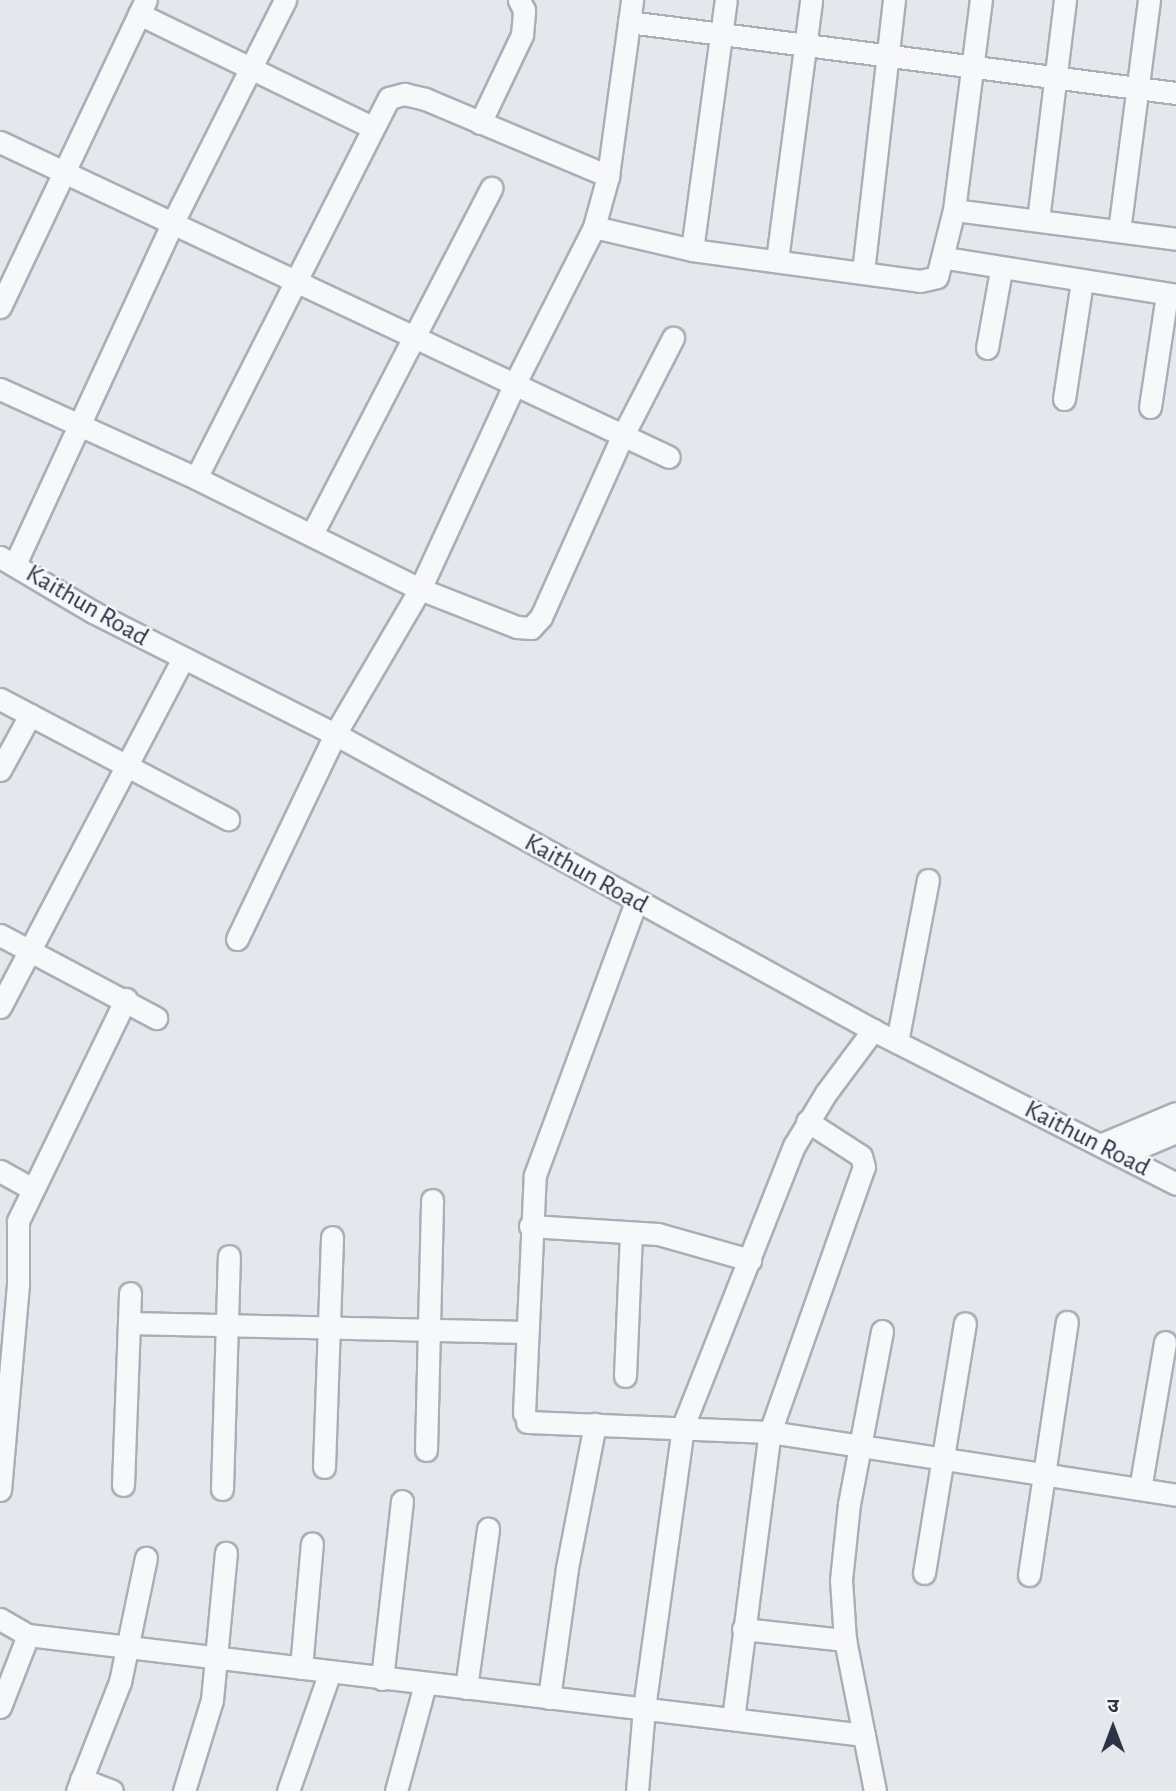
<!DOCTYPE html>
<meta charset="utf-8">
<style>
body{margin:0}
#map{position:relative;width:1176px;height:1791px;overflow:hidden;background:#e4e7ec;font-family:"Alegreya Sans","Noto Sans Devanagari",sans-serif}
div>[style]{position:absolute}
.roads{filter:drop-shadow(2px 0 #a9aeb7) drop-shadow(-2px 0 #a9aeb7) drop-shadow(0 2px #a9aeb7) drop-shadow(0 -2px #a9aeb7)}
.minor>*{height:21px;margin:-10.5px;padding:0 10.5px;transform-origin:10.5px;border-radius:10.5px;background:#f7f8fa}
span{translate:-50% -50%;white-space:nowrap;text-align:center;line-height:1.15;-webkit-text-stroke:5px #f4f6f9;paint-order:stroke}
.street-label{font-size:26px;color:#2b3445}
.north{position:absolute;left:1078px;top:1693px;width:70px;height:70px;-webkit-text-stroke:5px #f4f6f9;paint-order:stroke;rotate:0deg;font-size:19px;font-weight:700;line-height:28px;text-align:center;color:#2b3445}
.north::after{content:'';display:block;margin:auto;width:24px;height:32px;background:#2b3445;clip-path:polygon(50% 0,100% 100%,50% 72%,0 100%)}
</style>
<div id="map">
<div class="roads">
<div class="minor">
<i style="left:139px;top:14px;width:259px;rotate:25.9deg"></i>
<i style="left:629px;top:22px;width:552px;rotate:7.4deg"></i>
<i style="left:480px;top:123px;width:98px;rotate:-64.5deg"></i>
<i style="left:522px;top:35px;width:25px;rotate:-85deg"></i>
<i style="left:524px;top:10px;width:11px;rotate:-117deg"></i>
<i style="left:0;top:142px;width:739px;rotate:25.21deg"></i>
<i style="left:954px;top:210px;width:224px;rotate:7.4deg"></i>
<i style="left:1038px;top:220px;width:222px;rotate:-83deg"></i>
<i style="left:594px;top:227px;width:101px;rotate:13.2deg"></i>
<i style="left:692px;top:250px;width:230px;rotate:7.7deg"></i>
<i style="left:920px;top:281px;width:17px;rotate:-13deg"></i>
<i style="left:937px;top:277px;width:69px;rotate:-75.8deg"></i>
<i style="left:954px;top:210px;width:212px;rotate:-82.7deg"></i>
<i style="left:1119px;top:231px;width:233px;rotate:-82.6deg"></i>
<i style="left:692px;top:250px;width:252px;rotate:-82.3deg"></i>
<i style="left:946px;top:258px;width:233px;rotate:9.1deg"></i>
<i style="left:777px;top:260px;width:262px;rotate:-82.5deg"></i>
<i style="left:863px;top:272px;width:274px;rotate:-83.5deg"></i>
<i style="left:0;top:307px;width:340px;rotate:-64.6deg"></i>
<i style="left:987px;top:348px;width:79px;rotate:-79.8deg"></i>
<i style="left:0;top:389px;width:215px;rotate:24.4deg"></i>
<i style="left:196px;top:478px;width:250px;rotate:26.4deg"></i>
<i style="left:420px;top:589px;width:104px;rotate:21.4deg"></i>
<i style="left:517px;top:627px;width:14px;rotate:4deg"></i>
<i style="left:531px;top:628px;width:15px;rotate:-48deg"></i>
<i style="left:541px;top:617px;width:195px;rotate:-65.8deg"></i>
<i style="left:621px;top:439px;width:114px;rotate:-62.8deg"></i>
<i style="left:1064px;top:399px;width:119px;rotate:-81.3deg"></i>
<i style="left:1150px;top:407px;width:114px;rotate:-81.4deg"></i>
<i style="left:196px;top:478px;width:426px;rotate:-63.1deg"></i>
<i style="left:389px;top:98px;width:16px;rotate:-15deg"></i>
<i style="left:404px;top:94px;width:22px;rotate:13deg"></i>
<i style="left:425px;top:99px;width:199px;rotate:22.8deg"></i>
<i style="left:312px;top:534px;width:390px;rotate:-62.6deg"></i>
<i style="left:0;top:557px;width:108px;rotate:30.6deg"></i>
<i style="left:93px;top:612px;width:271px;rotate:26.8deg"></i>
<i style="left:335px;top:734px;width:614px;rotate:28.82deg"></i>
<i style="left:873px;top:1030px;width:340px;rotate:26.9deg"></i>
<i style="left:15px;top:564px;width:377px;rotate:-65.2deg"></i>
<i style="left:173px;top:222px;width:249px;rotate:-63.2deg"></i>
<i style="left:0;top:699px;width:258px;rotate:27.8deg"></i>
<i style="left:0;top:770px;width:63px;rotate:-61.4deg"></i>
<i style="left:0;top:935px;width:177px;rotate:28deg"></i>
<i style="left:237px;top:939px;width:227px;rotate:-64.4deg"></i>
<i style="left:335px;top:734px;width:168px;rotate:-59.6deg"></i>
<i style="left:420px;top:589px;width:227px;rotate:-65.2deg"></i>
<i style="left:515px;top:383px;width:175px;rotate:-63.1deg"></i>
<i style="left:594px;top:227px;width:53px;rotate:-74.6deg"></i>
<i style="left:608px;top:176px;width:178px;rotate:-82.2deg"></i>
<i style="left:0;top:1007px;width:392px;rotate:-62.3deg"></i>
<i style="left:897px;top:1042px;width:165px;rotate:-79.2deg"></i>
<i style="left:1100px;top:1145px;width:82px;rotate:-22.8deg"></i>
<i style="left:1121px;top:1155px;width:60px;rotate:-22.7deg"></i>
<i style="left:0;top:1171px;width:35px;rotate:29deg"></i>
<i style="left:530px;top:1226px;width:128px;rotate:3.6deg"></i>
<i style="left:658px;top:1234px;width:96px;rotate:15.8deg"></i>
<i style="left:129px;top:1323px;width:398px;rotate:1.3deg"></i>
<i style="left:625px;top:1376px;width:143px;rotate:-87.6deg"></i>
<i style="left:524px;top:1413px;width:238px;rotate:-87.4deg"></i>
<i style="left:535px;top:1175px;width:291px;rotate:-69.7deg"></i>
<i style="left:527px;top:1422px;width:243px;rotate:2.4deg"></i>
<i style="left:770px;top:1432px;width:411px;rotate:8.8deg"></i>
<i style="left:426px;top:1450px;width:250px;rotate:-88.6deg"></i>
<i style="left:324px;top:1467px;width:230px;rotate:-88deg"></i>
<i style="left:123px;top:1485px;width:192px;rotate:-87.9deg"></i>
<i style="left:222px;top:1489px;width:233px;rotate:-88.3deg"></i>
<i style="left:1140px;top:1489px;width:149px;rotate:-80.3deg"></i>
<i style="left:0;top:1490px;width:208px;rotate:-85deg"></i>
<i style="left:18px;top:1283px;width:62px;rotate:-90deg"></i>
<i style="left:18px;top:1221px;width:247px;rotate:-64.1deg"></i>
<i style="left:924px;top:1573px;width:253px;rotate:-80.7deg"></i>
<i style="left:1029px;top:1575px;width:256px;rotate:-81.5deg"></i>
<i style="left:0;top:1619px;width:32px;rotate:30deg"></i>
<i style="left:28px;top:1635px;width:842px;rotate:6.82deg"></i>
<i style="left:743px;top:1629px;width:103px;rotate:6.2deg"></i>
<i style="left:301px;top:1668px;width:125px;rotate:-85deg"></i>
<i style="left:382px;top:1679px;width:179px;rotate:-83.6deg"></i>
<i style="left:466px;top:1688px;width:161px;rotate:-82.1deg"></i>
<i style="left:549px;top:1698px;width:131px;rotate:-82.1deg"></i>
<i style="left:567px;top:1568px;width:147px;rotate:-79deg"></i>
<i style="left:0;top:1707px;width:77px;rotate:-68.7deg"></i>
<i style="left:733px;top:1719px;width:289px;rotate:-82.7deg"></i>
<i style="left:770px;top:1432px;width:281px;rotate:-70.5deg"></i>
<i style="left:864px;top:1167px;width:11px;rotate:-105deg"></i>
<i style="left:861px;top:1156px;width:64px;rotate:-147.1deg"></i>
<i style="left:81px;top:1779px;width:33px;rotate:21deg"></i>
<i style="left:77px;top:1791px;width:117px;rotate:-68.5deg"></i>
<i style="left:120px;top:1682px;width:127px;rotate:-78.2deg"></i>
<i style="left:184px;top:1791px;width:95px;rotate:-72.9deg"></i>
<i style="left:212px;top:1700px;width:148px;rotate:-84.6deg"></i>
<i style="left:288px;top:1791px;width:126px;rotate:-70.6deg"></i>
<i style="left:396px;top:1791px;width:111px;rotate:-74.8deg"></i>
<i style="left:637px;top:1791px;width:83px;rotate:-85.2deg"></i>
<i style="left:644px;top:1708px;width:285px;rotate:-82.1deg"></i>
<i style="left:683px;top:1426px;width:301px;rotate:-68.4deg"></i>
<i style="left:794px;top:1146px;width:62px;rotate:-58.9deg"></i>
<i style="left:826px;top:1093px;width:79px;rotate:-53.3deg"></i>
<i style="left:875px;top:1791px;width:154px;rotate:-101.2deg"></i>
<i style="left:845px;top:1640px;width:60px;rotate:-93.8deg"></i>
<i style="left:841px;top:1580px;width:76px;rotate:-84deg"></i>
<i style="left:849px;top:1504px;width:176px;rotate:-79.2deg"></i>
</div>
</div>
<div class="street-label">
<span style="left:87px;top:606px;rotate:30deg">Kaithun Road</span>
<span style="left:586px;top:874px;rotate:29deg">Kaithun Road</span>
<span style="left:1087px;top:1139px;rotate:27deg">Kaithun Road</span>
</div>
<div class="north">उ</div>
</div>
